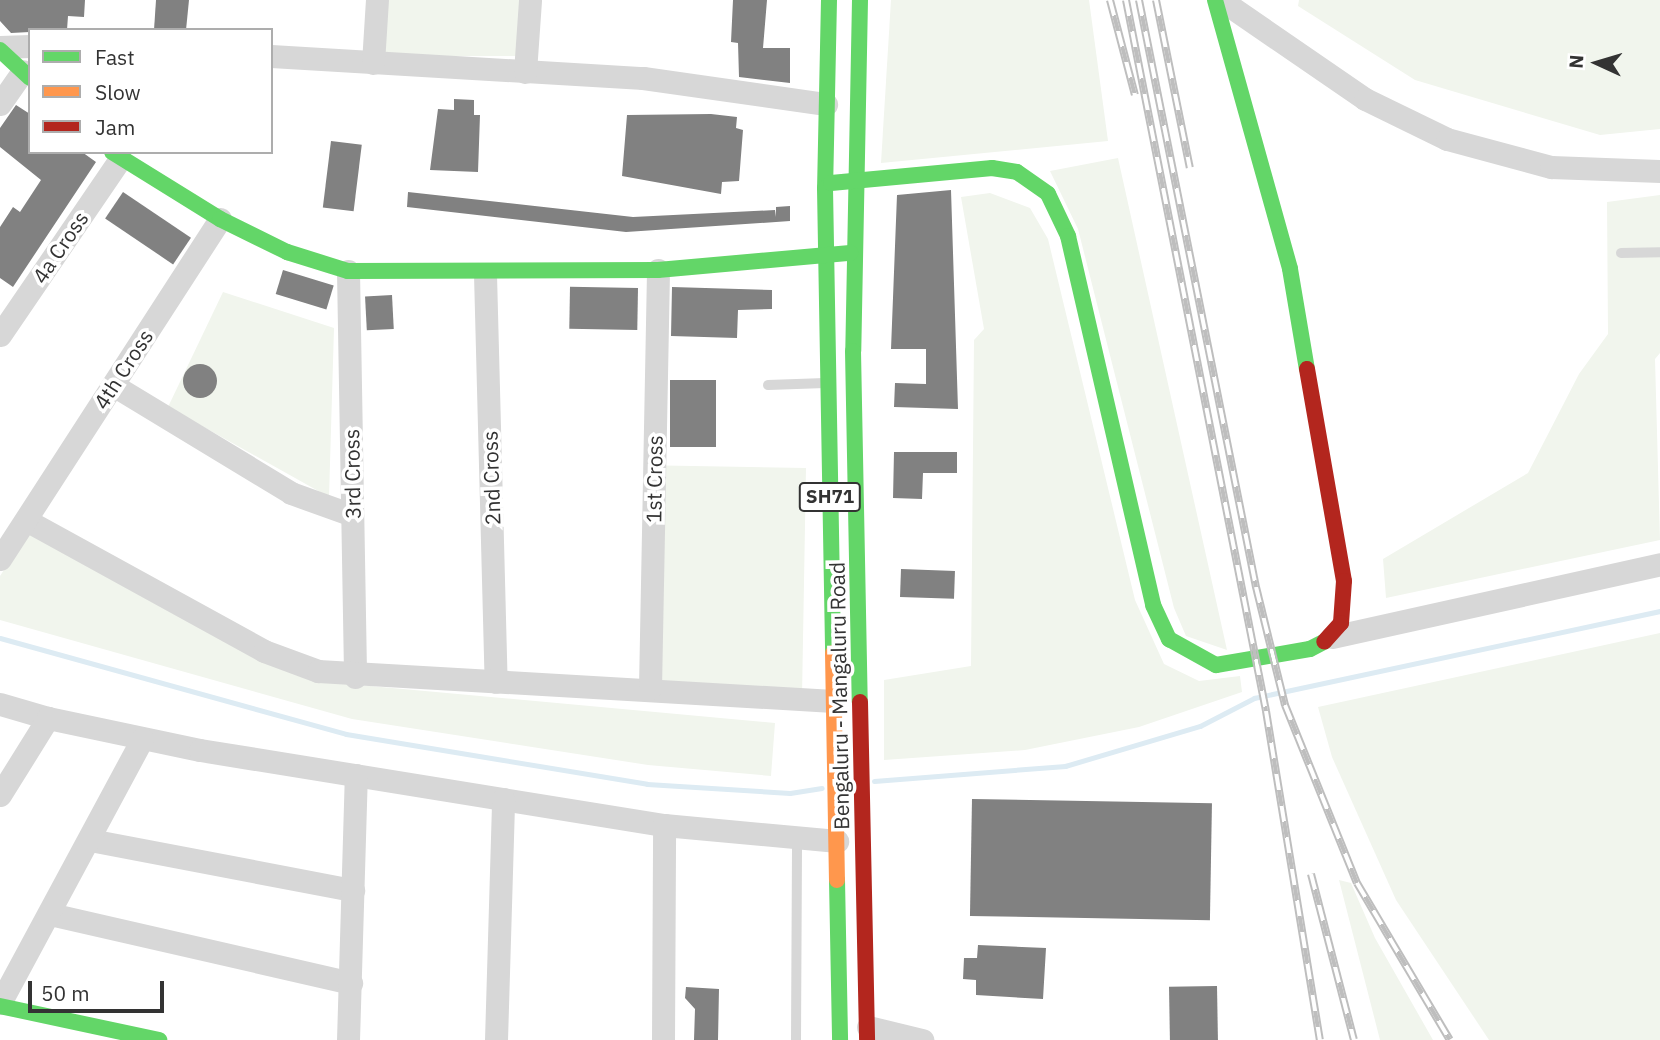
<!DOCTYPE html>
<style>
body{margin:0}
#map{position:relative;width:1660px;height:1040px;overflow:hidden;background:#fff;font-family:"IBM Plex Sans",sans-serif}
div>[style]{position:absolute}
.green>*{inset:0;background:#f1f5ed;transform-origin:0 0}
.stream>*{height:5px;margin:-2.5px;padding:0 2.5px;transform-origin:2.5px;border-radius:2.5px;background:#ddebf3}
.building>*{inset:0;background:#818181;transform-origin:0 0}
.round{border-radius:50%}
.lane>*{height:10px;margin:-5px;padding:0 5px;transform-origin:5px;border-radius:5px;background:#d7d7d7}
.street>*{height:23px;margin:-11.5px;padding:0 11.5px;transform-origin:11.5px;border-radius:11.5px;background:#d7d7d7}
.fast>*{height:16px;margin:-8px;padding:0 8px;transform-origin:8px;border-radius:8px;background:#63d668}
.slow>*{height:16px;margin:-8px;padding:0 8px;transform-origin:8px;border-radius:8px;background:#ff974d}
.jam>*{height:16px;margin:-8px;padding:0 8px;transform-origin:8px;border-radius:8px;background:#b3261e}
.rail>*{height:8px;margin-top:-4px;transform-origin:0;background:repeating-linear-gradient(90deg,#fff 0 16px,#bebebe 0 32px);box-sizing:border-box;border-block:2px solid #bebebe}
span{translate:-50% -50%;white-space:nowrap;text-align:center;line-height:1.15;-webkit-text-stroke:7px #fff;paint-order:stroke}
.shield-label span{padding:2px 5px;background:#fff;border:2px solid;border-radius:5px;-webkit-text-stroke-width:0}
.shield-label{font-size:19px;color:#333;font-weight:700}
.street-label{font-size:21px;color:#333}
.legend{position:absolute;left:28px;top:28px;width:245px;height:126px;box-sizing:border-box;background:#fff;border:2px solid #adadad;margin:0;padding:9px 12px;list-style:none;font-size:21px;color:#333}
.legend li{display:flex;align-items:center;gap:14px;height:35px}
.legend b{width:35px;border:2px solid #adadad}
.north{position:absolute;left:1562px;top:28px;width:70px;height:70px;-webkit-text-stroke:5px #fff;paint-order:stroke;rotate:274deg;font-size:19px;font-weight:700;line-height:28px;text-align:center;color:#333}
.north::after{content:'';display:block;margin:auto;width:24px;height:32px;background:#333;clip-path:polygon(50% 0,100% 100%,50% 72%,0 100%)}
.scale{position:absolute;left:28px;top:981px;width:136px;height:32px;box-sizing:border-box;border:4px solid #333;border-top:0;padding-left:9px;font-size:21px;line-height:24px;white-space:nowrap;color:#333;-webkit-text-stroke:5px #fff;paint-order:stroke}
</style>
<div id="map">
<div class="green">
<i style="left:385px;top:0;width:140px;height:56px"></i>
<i style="clip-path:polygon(891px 0,1089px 0,1108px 141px,881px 163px)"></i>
<i style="clip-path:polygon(1299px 0,1660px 0,1660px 129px,1600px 135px,1415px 80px,1298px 6px)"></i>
<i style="clip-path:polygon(1118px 158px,1227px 650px,1186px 636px,1174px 608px,1078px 229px,1050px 171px)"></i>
<i style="clip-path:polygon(990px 193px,1030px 208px,1048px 239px,1135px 600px,1164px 664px,1199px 681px,1240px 676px,1242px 692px,1139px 727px,1025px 750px,884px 760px,884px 680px,971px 666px,974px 340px,984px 329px,961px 197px)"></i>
<i style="clip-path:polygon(1660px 195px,1660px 353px,1655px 359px,1660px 540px,1386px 598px,1383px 559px,1528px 473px,1579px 374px,1608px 334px,1607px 202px)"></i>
<i style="clip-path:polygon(223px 292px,334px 328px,329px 497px,168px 407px)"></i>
<i style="left:806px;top:468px;width:221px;height:142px;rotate:91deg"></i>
<i style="clip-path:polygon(29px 532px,326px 682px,775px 723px,771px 776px,648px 765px,352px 719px,0 620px,0 576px)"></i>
<i style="clip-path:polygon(1660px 633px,1660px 1040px,1489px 1040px,1396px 900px,1332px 757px,1318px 707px)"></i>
<i style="clip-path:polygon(1339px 880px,1351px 883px,1375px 938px,1433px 1040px,1380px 1040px)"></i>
</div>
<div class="stream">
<i style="left:0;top:638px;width:359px;rotate:15.5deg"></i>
<i style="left:346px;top:734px;width:305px;rotate:9.4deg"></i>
<i style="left:647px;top:784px;width:143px;rotate:3.6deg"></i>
<i style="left:790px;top:793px;width:32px;rotate:-9deg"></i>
<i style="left:874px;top:781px;width:192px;rotate:-4.5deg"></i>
<i style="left:1065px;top:766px;width:141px;rotate:-16.5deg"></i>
<i style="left:1200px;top:726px;width:61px;rotate:-27.4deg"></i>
<i style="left:1254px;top:698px;width:415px;rotate:-12.1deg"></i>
</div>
<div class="building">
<i style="clip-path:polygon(0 0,85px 0,84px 17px,68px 16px,67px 30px,11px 33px,0 21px)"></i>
<i style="clip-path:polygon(156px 0,189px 0,186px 30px,154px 30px)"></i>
<i style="clip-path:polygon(733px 0,767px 0,763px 48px,790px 48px,790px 83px,739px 77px,738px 43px,731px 42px)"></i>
<i style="clip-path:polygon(454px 99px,474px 100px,474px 115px,480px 115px,478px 172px,430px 170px,438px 109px,454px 110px)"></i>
<i style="clip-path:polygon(16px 105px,30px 114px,30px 152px,82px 152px,96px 162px,13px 287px,0 278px,0 227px,13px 207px,20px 212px,41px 180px,0 147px,0 128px)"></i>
<i style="clip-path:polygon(711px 114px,737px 117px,736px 128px,743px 130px,739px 181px,722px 182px,721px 194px,622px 176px,627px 115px)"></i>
<i style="left:331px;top:141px;width:31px;height:67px;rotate:7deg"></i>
<i style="clip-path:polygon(951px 190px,958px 409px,894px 407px,895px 383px,926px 384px,926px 349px,891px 349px,897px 195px)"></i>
<i style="left:123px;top:192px;width:82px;height:32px;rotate:34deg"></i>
<i style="clip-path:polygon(408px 192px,633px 217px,775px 210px,776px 217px,776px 207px,790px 206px,790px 221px,626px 232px,407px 207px)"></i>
<i style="left:283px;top:270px;width:53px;height:25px;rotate:17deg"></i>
<i style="clip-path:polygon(672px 287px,772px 290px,772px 309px,738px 310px,737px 338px,671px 336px)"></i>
<i style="left:638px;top:288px;width:42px;height:68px;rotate:91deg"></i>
<i style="left:392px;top:295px;width:34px;height:27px;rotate:87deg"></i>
<i class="round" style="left:183px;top:364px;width:34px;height:34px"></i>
<i style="left:716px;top:380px;width:67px;height:46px;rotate:90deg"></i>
<i style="clip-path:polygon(894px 452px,957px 452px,957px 473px,923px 473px,922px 499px,893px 498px)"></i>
<i style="left:901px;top:569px;width:54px;height:28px;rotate:2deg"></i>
<i style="left:972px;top:799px;width:240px;height:117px;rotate:1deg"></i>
<i style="clip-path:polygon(978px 945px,1046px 948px,1043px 999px,976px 995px,976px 980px,963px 979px,964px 958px,977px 958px)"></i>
<i style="left:1217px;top:986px;width:54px;height:48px;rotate:89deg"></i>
<i style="clip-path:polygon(686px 987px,719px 989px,718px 1040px,694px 1040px,695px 1009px,685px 998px)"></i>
</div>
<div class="lane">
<i style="left:1621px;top:253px;width:39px;rotate:-1deg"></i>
<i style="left:768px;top:385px;width:57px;rotate:-2deg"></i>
<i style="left:796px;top:1040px;width:202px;rotate:-89.7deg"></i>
</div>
<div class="street">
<i style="left:1221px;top:0;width:175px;rotate:34.5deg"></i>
<i style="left:1365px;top:99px;width:91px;rotate:26deg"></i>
<i style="left:1447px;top:139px;width:108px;rotate:15.1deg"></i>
<i style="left:1551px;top:167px;width:109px;rotate:2.1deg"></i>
<i style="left:0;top:47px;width:30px;rotate:-2deg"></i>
<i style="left:271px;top:56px;width:373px;rotate:3.4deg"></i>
<i style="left:643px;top:78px;width:185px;rotate:8.1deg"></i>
<i style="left:373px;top:63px;width:63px;rotate:-86.4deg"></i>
<i style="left:525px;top:72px;width:72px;rotate:-86deg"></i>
<i style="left:0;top:104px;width:40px;rotate:-55.1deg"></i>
<i style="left:348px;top:271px;width:406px;rotate:89deg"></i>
<i style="left:485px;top:274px;width:408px;rotate:88.5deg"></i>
<i style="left:0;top:335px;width:213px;rotate:-55.7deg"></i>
<i style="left:113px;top:385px;width:208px;rotate:31.2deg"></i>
<i style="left:291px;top:493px;width:65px;rotate:19.8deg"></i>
<i style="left:26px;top:520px;width:272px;rotate:28.8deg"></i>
<i style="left:264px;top:651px;width:58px;rotate:20.3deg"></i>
<i style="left:318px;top:671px;width:516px;rotate:3.33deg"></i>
<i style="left:0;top:559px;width:405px;rotate:-57.1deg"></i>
<i style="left:1332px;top:637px;width:336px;rotate:-12.5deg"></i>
<i style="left:650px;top:688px;width:418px;rotate:-88.9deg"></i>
<i style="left:0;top:704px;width:50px;rotate:16.3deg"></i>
<i style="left:0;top:795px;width:91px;rotate:-58.1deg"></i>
<i style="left:48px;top:718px;width:155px;rotate:11.9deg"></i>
<i style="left:200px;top:750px;width:470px;rotate:9.2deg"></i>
<i style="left:664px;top:825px;width:174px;rotate:5.3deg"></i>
<i style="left:90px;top:840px;width:268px;rotate:10.8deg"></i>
<i style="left:50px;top:914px;width:309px;rotate:12.9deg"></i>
<i style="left:0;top:1003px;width:300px;rotate:-61.7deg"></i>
<i style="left:868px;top:1027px;width:56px;rotate:13.5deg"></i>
<i style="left:348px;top:1040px;width:265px;rotate:-88.3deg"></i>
<i style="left:496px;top:1040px;width:241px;rotate:-88.3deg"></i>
<i style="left:663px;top:1040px;width:215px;rotate:-89.7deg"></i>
</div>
<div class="fast">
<i style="left:829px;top:0;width:188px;rotate:91.2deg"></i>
<i style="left:825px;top:188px;width:465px;rotate:89deg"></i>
<i style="left:860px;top:0;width:351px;rotate:91.1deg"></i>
<i style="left:853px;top:351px;width:351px;rotate:88.9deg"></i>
<i style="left:1215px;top:0;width:279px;rotate:74.4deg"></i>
<i style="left:1290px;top:269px;width:101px;rotate:80.4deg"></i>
<i style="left:0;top:50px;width:41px;rotate:43deg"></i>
<i style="left:112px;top:152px;width:127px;rotate:31.8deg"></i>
<i style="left:220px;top:219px;width:75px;rotate:26.2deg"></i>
<i style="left:287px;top:252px;width:64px;rotate:17.3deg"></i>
<i style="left:348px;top:271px;width:310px;rotate:-0.2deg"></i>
<i style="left:658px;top:270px;width:193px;rotate:-5.1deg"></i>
<i style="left:831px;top:183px;width:162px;rotate:-5.3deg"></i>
<i style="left:992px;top:168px;width:25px;rotate:9deg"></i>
<i style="left:1017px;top:172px;width:38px;rotate:35deg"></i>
<i style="left:1048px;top:194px;width:47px;rotate:64.5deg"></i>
<i style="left:1068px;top:236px;width:379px;rotate:77deg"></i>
<i style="left:1153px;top:605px;width:38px;rotate:65deg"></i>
<i style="left:1169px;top:639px;width:54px;rotate:29deg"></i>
<i style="left:1216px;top:665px;width:95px;rotate:-9.7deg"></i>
<i style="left:1310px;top:649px;width:16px;rotate:-27deg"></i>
<i style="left:837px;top:880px;width:160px;rotate:88.9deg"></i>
<i style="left:0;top:1006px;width:163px;rotate:12.1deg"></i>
</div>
<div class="slow">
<i style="left:833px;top:653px;width:227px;rotate:89deg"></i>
</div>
<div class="jam">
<i style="left:1307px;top:369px;width:215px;rotate:80.1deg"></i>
<i style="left:1344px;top:581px;width:42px;rotate:94.1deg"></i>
<i style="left:1341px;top:623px;width:25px;rotate:132deg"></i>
<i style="left:860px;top:702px;width:338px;rotate:88.8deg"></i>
</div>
<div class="rail">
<i style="left:1110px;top:0;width:98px;rotate:75.3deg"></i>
<i style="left:1126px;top:0;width:725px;rotate:78.86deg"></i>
<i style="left:1266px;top:711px;width:333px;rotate:80.7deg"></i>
<i style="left:1139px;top:0;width:599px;rotate:78.73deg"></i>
<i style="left:1256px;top:587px;width:122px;rotate:76.2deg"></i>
<i style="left:1285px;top:705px;width:192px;rotate:68deg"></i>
<i style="left:1357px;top:883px;width:182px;rotate:59.4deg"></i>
<i style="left:1156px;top:0;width:171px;rotate:78.6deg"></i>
<i style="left:1311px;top:874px;width:171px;rotate:75.5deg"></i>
</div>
<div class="shield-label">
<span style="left:830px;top:497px">SH71</span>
</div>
<div class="street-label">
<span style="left:60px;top:247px;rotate:-56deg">4a Cross</span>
<span style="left:123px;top:369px;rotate:-57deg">4th Cross</span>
<span style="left:352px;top:474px;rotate:-91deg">3rd Cross</span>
<span style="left:491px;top:478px;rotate:-92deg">2nd Cross</span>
<span style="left:654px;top:479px;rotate:-89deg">1st Cross</span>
<span style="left:839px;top:696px;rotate:-91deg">Bengaluru - Mangaluru Road</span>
</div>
<ul class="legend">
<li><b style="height:9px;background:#63d668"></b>Fast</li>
<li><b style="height:9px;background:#ff974d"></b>Slow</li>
<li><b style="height:9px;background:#b3261e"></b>Jam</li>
</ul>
<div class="north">N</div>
<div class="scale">50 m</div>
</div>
